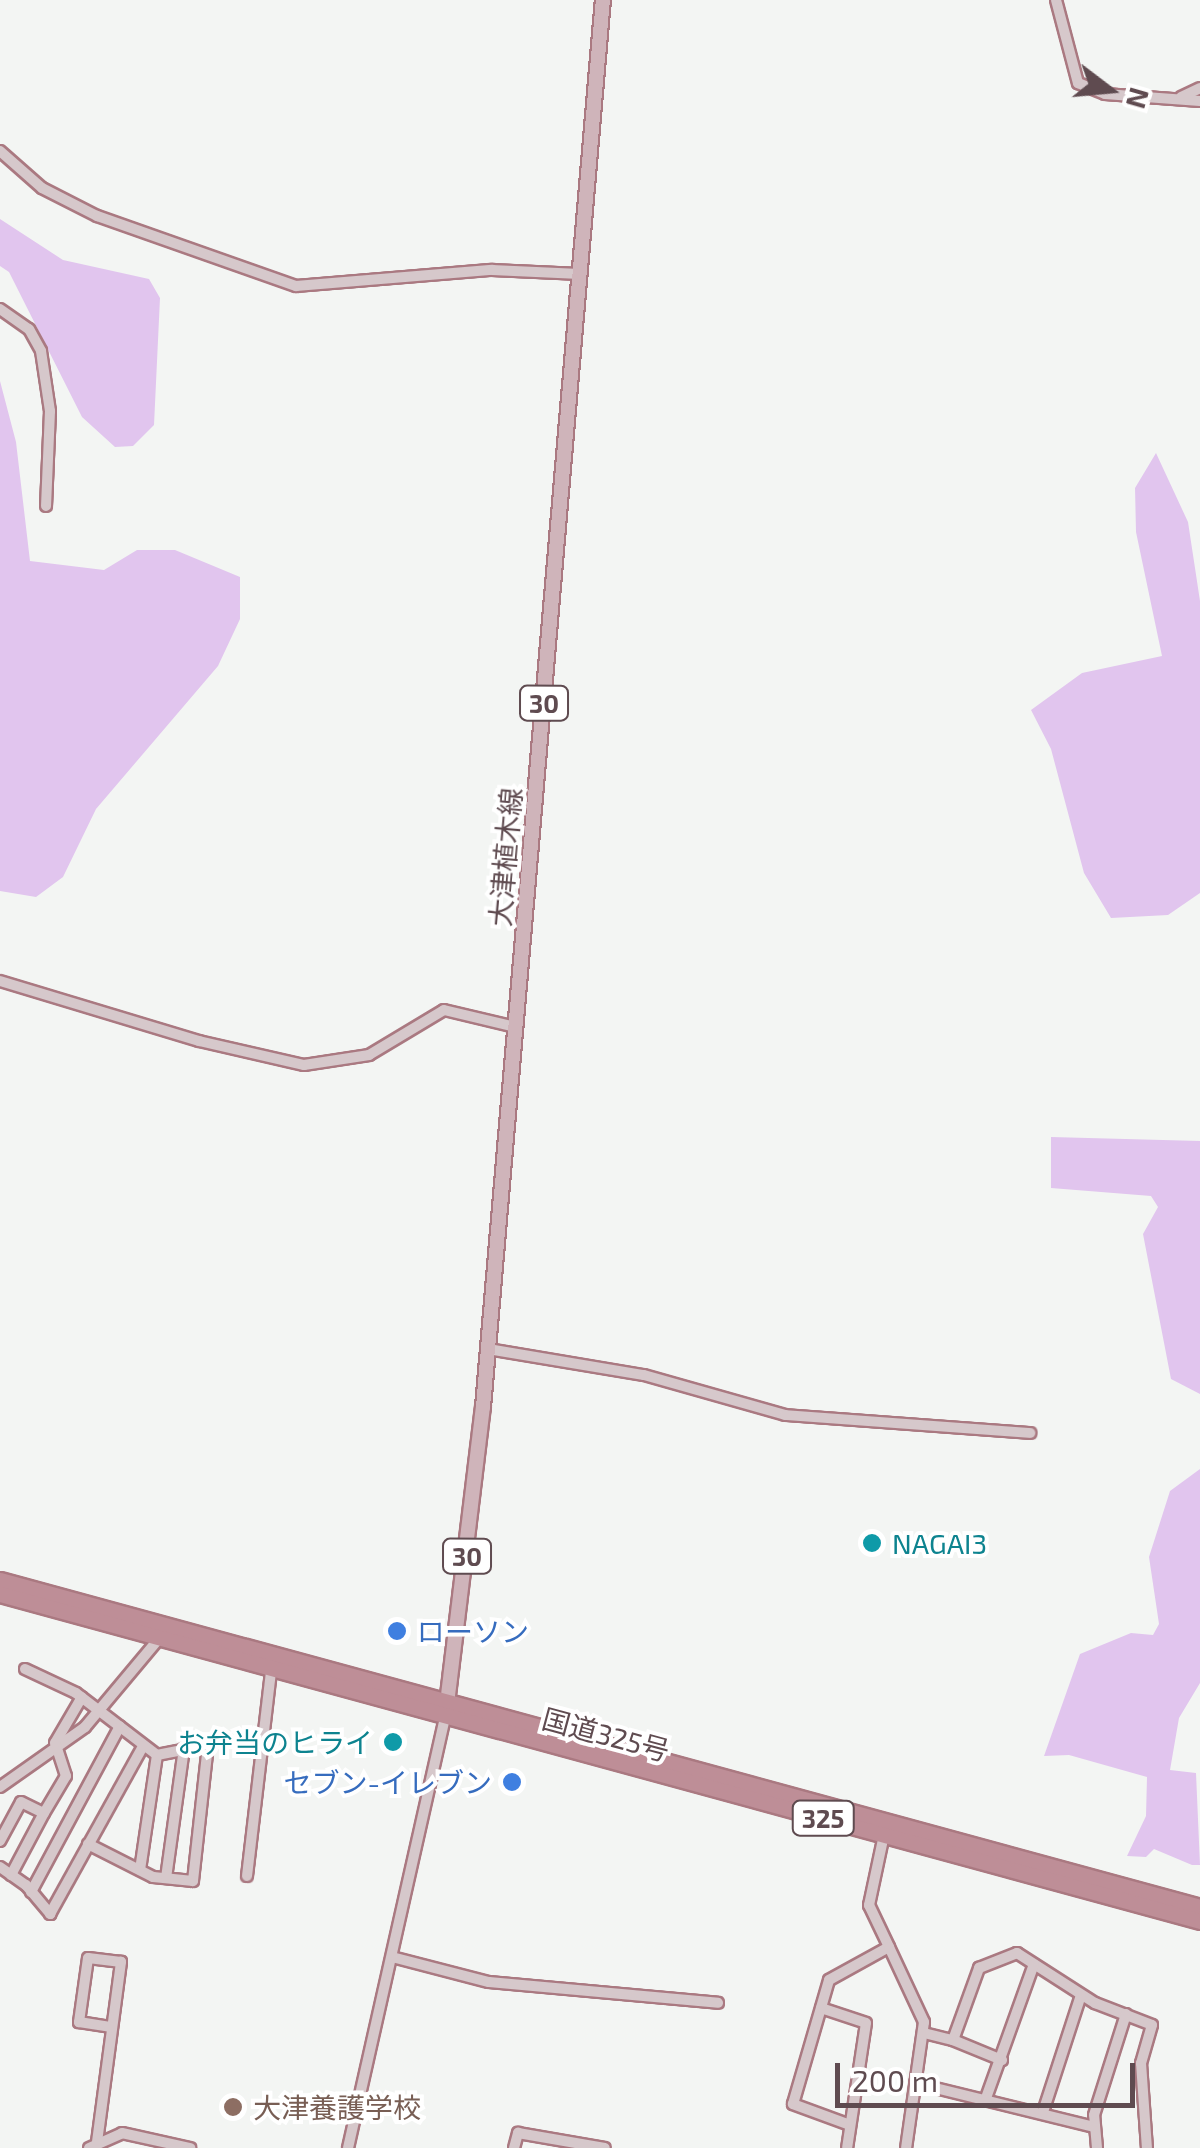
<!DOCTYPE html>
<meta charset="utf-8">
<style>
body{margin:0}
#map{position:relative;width:1200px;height:2148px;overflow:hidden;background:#f3f5f3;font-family:"Exo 2","Noto Sans JP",sans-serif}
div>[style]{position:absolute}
.green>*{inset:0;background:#e1c5ee}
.roads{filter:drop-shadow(2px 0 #aa7981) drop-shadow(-2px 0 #aa7981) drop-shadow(0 2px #aa7981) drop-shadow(0 -2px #aa7981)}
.minor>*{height:10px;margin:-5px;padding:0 5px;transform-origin:5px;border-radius:5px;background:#d6c8cb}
.major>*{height:14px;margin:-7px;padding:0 7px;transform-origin:7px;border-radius:7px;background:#cfb4ba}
.highway>*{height:15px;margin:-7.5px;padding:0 7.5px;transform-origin:7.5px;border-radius:7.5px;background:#be8e97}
.dots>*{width:28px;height:28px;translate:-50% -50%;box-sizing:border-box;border:5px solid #fff;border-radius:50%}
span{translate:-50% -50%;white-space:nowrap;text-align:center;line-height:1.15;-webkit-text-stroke:8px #fff;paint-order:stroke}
.shield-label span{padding:2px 8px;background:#fff;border:2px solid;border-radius:8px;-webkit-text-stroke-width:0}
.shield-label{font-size:25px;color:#5f4b50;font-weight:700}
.street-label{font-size:28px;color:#5f4b50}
.culture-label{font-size:28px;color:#0d838f}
.left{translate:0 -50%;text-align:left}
.right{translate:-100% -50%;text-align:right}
.shop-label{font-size:28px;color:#366cbe}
.education-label{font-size:28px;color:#785e54}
.north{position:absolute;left:1060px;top:40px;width:100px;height:100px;-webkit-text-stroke:8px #fff;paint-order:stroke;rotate:106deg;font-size:28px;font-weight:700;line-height:40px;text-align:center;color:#5f4b50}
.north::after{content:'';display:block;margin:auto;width:35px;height:45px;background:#5f4b50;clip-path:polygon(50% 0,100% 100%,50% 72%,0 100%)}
.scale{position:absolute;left:835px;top:2063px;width:300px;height:45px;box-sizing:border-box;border:5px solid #5f4b50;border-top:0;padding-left:12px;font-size:30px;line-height:35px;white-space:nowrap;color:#5f4b50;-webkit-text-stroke:8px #fff;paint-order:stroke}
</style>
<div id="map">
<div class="green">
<i style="clip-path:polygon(0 219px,63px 260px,149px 279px,160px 298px,154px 425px,133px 446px,115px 447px,82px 417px,9px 272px,0 266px)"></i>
<i style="clip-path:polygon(0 381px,16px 442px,30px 561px,104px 570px,137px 550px,175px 550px,240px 577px,240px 619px,218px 666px,96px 809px,63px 877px,36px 897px,0 891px)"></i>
<i style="clip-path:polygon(1156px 453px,1188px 522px,1200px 601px,1200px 893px,1168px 915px,1111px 918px,1084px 873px,1051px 749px,1031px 710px,1082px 673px,1162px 656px,1136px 532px,1135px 488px)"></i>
<i style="clip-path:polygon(1051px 1137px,1200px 1141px,1200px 1394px,1171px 1379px,1143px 1234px,1158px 1207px,1151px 1196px,1051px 1188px)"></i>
<i style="clip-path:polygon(1200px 1469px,1200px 1683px,1179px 1718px,1170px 1770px,1196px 1773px,1200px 1865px,1192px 1865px,1154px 1849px,1146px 1857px,1127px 1856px,1146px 1816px,1147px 1777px,1069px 1755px,1044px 1756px,1080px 1654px,1131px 1633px,1153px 1635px,1159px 1624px,1149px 1557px,1170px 1491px)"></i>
</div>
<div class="roads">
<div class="minor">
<i style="left:1056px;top:0;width:86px;rotate:75.2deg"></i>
<i style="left:1078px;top:83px;width:29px;rotate:22deg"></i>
<i style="left:1105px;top:94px;width:95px;rotate:4.2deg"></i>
<i style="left:1181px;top:97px;width:21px;rotate:-25deg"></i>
<i style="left:0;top:151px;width:56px;rotate:41.4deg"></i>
<i style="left:42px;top:188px;width:62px;rotate:27deg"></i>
<i style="left:97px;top:216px;width:211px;rotate:19.4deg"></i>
<i style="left:296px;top:286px;width:197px;rotate:-4.7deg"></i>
<i style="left:492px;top:270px;width:88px;rotate:2.6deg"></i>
<i style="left:0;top:309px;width:35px;rotate:35deg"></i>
<i style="left:29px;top:329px;width:25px;rotate:61deg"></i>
<i style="left:41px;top:351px;width:61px;rotate:81.5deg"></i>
<i style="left:50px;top:411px;width:95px;rotate:92.4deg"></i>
<i style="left:0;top:981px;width:208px;rotate:16.8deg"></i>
<i style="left:199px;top:1041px;width:108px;rotate:12.9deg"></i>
<i style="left:304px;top:1065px;width:66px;rotate:-8.7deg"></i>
<i style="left:369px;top:1055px;width:87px;rotate:-31deg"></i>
<i style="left:444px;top:1010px;width:74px;rotate:13.3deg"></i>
<i style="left:488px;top:1349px;width:158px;rotate:9.5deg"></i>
<i style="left:644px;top:1375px;width:147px;rotate:15.8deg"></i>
<i style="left:785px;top:1415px;width:246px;rotate:4.2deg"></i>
<i style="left:25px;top:1669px;width:56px;rotate:25.2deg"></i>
<i style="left:76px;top:1693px;width:102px;rotate:37.4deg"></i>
<i style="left:157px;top:1755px;width:52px;rotate:-11.1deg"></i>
<i style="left:208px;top:1745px;width:137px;rotate:96.3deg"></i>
<i style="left:193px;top:1881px;width:40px;rotate:-174.3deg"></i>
<i style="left:153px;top:1877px;width:73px;rotate:-153.1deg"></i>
<i style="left:0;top:1787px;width:104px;rotate:-35.2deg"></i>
<i style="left:85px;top:1727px;width:120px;rotate:-50.1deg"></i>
<i style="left:885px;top:1830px;width:77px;rotate:102deg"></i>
<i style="left:869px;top:1905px;width:47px;rotate:64.5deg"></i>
<i style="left:0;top:1841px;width:44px;rotate:-61.7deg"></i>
<i style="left:21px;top:1802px;width:25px;rotate:26deg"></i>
<i style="left:44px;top:1813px;width:43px;rotate:-59.3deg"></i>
<i style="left:66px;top:1776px;width:35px;rotate:-108deg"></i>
<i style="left:55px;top:1743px;width:53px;rotate:-59.6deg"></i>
<i style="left:0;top:1867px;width:32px;rotate:35deg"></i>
<i style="left:26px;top:1885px;width:38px;rotate:50deg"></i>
<i style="left:50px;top:1914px;width:192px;rotate:-61deg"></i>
<i style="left:140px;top:1870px;width:116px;rotate:-81.6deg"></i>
<i style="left:11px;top:1875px;width:70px;rotate:-62deg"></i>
<i style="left:247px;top:1876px;width:215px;rotate:-83.3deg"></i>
<i style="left:166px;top:1878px;width:131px;rotate:-82.1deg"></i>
<i style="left:31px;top:1892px;width:188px;rotate:-61.8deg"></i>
<i style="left:392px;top:1957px;width:100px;rotate:14.5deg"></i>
<i style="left:489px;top:1982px;width:230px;rotate:5.2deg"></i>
<i style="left:821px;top:2008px;width:47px;rotate:18.4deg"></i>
<i style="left:866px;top:2023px;width:126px;rotate:98.6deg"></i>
<i style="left:924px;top:2033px;width:30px;rotate:14deg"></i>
<i style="left:953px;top:2040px;width:77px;rotate:-70.1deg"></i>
<i style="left:979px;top:1968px;width:41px;rotate:-21.5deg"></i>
<i style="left:1017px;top:1953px;width:93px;rotate:32.7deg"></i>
<i style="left:1095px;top:2003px;width:61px;rotate:21.1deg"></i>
<i style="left:1152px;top:2025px;width:40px;rotate:106deg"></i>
<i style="left:1141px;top:2063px;width:85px;rotate:86deg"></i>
<i style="left:953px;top:2040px;width:53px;rotate:22.2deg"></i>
<i style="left:915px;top:2083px;width:184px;rotate:13.8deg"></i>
<i style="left:986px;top:2098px;width:142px;rotate:-70.3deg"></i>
<i style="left:1043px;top:2112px;width:123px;rotate:-72deg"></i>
<i style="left:850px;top:2125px;width:61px;rotate:-159.8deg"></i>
<i style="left:793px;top:2104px;width:129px;rotate:-73.8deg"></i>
<i style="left:829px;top:1980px;width:68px;rotate:-28.8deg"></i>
<i style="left:889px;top:1947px;width:83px;rotate:65deg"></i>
<i style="left:924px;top:2022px;width:127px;rotate:98.1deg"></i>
<i style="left:97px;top:2142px;width:182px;rotate:-82.4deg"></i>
<i style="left:121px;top:1962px;width:33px;rotate:-173deg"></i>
<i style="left:88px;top:1958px;width:65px;rotate:98deg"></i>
<i style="left:79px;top:2022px;width:33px;rotate:9deg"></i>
<i style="left:89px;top:2148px;width:36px;rotate:-24deg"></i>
<i style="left:122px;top:2133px;width:70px;rotate:12.4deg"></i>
<i style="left:348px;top:2148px;width:442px;rotate:-77.3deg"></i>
<i style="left:514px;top:2148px;width:16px;rotate:-75deg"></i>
<i style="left:518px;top:2133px;width:88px;rotate:9.8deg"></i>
<i style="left:1097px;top:2148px;width:33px;rotate:-95deg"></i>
<i style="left:1094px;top:2115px;width:106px;rotate:-72.4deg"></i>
</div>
<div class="major">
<i style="left:446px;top:1712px;width:307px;rotate:-83.1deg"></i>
<i style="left:483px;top:1407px;width:1412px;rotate:-85.13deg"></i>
</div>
<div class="highway">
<i style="left:0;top:1580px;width:1244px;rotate:15.24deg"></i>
<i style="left:0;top:1594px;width:1244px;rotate:15.24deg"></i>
</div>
</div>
<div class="dots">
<i style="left:872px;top:1543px;background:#0f9aa8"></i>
<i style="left:397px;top:1631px;background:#3f7fe0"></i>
<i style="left:393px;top:1742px;background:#0f9aa8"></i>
<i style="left:512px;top:1782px;background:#3f7fe0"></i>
<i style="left:233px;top:2107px;background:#8d6e63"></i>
</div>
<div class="shield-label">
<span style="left:544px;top:703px">30</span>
<span style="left:467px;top:1556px">30</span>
<span style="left:823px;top:1818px">325</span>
</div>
<div class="street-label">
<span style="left:505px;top:857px;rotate:-85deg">大津植木線</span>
<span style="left:606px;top:1734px;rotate:15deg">国道325号</span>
</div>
<div class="culture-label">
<span class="left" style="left:892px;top:1543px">NAGAI3</span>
<span class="right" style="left:373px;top:1742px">お弁当のヒライ</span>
</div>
<div class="shop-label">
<span class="left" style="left:417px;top:1631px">ローソン</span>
<span class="right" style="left:492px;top:1782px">セブン-イレブン</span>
</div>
<div class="education-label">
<span class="left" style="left:253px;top:2107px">大津養護学校</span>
</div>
<div class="north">N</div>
<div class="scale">200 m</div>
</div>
